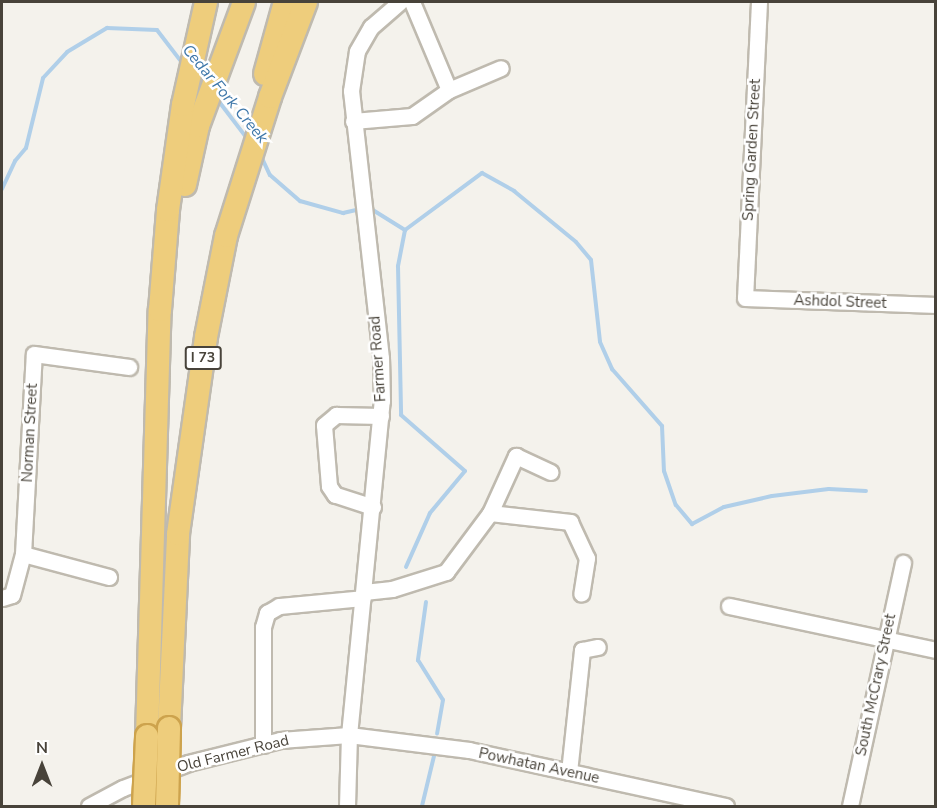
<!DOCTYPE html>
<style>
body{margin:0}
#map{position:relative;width:937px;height:808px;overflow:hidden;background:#f4f2ec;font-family:"Nunito Sans",sans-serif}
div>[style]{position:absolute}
.stream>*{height:4px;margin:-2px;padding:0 2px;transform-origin:2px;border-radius:2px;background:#b0cfe9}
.roads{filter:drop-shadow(2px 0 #bfbaaf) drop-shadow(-2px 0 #bfbaaf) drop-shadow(0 2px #bfbaaf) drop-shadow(0 -2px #bfbaaf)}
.minor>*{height:15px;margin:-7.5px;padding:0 7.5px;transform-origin:7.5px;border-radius:7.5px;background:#fff}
.highway>*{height:22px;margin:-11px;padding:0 11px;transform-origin:11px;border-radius:11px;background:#eecd7c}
.bridges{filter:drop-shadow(2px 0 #cda34d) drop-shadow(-2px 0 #cda34d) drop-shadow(0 2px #cda34d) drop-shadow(0 -2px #cda34d)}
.highway-bridge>*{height:22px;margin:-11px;padding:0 11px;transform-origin:11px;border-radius:11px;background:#eecd7c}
span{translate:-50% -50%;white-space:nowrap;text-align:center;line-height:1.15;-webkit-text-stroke:5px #fff;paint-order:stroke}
.shield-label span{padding:2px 4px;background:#fff;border:2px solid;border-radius:4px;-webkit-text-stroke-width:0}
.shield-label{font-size:14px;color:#48433a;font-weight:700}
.street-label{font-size:15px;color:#48433a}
.water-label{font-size:16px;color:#3e77a9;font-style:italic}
.frame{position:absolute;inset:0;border:3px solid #48433a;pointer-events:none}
.north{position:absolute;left:12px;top:736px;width:60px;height:60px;-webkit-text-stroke:4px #fff;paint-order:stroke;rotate:0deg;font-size:16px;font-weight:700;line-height:24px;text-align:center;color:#48433a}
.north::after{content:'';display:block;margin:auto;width:21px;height:27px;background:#48433a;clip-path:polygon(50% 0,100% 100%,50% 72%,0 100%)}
</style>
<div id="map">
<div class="stream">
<i style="left:217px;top:99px;width:53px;rotate:52.7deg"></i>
<i style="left:261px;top:156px;width:21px;rotate:65deg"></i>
<i style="left:270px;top:175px;width:40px;rotate:41deg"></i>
<i style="left:300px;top:201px;width:45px;rotate:15.6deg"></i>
<i style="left:343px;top:213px;width:18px;rotate:-13deg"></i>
<i style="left:2px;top:189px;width:31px;rotate:-65deg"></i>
<i style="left:15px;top:161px;width:17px;rotate:-50deg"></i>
<i style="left:26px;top:148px;width:72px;rotate:-76.3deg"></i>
<i style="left:43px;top:78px;width:35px;rotate:-47deg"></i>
<i style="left:67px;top:52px;width:47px;rotate:-31deg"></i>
<i style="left:107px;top:28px;width:50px;rotate:2.3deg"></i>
<i style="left:157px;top:30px;width:43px;rotate:52.6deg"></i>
<i style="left:368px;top:207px;width:44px;rotate:31.9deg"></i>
<i style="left:405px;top:230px;width:96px;rotate:-36.5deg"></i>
<i style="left:482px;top:173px;width:37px;rotate:29deg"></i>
<i style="left:514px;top:191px;width:80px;rotate:39.4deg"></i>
<i style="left:576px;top:242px;width:23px;rotate:50deg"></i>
<i style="left:591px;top:260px;width:82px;rotate:83.7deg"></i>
<i style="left:600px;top:342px;width:30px;rotate:66deg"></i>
<i style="left:612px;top:369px;width:76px;rotate:48.7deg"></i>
<i style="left:662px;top:426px;width:45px;rotate:87.5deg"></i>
<i style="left:664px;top:471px;width:36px;rotate:71deg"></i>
<i style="left:676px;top:505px;width:25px;rotate:50deg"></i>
<i style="left:692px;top:524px;width:36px;rotate:-28deg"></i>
<i style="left:724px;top:507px;width:49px;rotate:-12.9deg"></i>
<i style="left:772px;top:496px;width:57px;rotate:-7deg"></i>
<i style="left:829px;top:489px;width:37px;rotate:3deg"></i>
<i style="left:405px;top:230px;width:37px;rotate:101deg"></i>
<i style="left:398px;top:266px;width:149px;rotate:88.8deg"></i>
<i style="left:401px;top:415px;width:85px;rotate:41.2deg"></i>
<i style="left:465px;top:471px;width:55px;rotate:129.8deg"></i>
<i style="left:430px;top:513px;width:59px;rotate:114deg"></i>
<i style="left:426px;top:602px;width:59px;rotate:97.9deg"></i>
<i style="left:418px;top:660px;width:47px;rotate:58deg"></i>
<i style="left:443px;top:700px;width:34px;rotate:100deg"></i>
<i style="left:422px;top:806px;width:51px;rotate:-76.5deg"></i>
</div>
<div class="roads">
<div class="minor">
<i style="left:412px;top:2px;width:95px;rotate:67.2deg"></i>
<i style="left:759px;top:2px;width:296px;rotate:92.7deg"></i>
<i style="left:745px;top:298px;width:191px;rotate:2.1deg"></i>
<i style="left:353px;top:121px;width:59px;rotate:-4.8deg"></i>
<i style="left:412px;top:116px;width:45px;rotate:-35.1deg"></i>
<i style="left:449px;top:90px;width:56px;rotate:-22.9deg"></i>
<i style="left:373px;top:507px;width:40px;rotate:-162deg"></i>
<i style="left:335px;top:495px;width:11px;rotate:-124deg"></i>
<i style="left:329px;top:486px;width:61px;rotate:-94.7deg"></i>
<i style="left:324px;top:425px;width:16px;rotate:-40deg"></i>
<i style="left:336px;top:415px;width:45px;rotate:1.3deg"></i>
<i style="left:490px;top:513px;width:63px;rotate:-65.5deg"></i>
<i style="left:516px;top:456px;width:38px;rotate:25deg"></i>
<i style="left:23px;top:554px;width:89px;rotate:15deg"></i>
<i style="left:364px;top:592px;width:28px;rotate:-6deg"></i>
<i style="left:392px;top:589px;width:57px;rotate:-17.5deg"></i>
<i style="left:446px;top:572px;width:74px;rotate:-53.3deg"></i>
<i style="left:490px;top:513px;width:81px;rotate:6.4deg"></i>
<i style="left:570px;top:522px;width:40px;rotate:65deg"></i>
<i style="left:587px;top:558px;width:36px;rotate:99deg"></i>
<i style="left:2px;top:598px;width:10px;rotate:-17deg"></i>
<i style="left:12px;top:595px;width:42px;rotate:-75deg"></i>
<i style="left:23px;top:554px;width:200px;rotate:-86.9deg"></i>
<i style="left:34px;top:354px;width:96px;rotate:7.8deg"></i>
<i style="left:729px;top:606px;width:212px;rotate:12deg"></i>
<i style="left:263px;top:745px;width:118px;rotate:-90deg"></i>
<i style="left:263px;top:627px;width:15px;rotate:-74deg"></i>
<i style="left:267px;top:613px;width:14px;rotate:-30deg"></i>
<i style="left:279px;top:606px;width:84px;rotate:-5.4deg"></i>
<i style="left:569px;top:772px;width:123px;rotate:-83.9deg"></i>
<i style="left:582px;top:650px;width:16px;rotate:-11deg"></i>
<i style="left:89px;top:806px;width:38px;rotate:-28deg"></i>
<i style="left:123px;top:788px;width:70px;rotate:-21deg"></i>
<i style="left:188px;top:763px;width:95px;rotate:-14deg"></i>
<i style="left:280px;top:740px;width:69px;rotate:-4.1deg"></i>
<i style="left:349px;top:735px;width:121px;rotate:7.1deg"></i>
<i style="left:469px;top:750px;width:263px;rotate:12.3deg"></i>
<i style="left:347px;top:806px;width:71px;rotate:-88.4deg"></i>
<i style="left:349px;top:735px;width:336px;rotate:-84.4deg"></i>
<i style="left:382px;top:401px;width:43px;rotate:-91.3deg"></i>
<i style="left:381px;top:358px;width:269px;rotate:-96.4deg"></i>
<i style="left:351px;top:91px;width:40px;rotate:-81.5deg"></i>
<i style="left:357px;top:51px;width:28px;rotate:-60deg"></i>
<i style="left:371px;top:27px;width:38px;rotate:-41deg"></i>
<i style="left:850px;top:806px;width:249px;rotate:-77.7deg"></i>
</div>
<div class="highway">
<i style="left:265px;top:74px;width:75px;rotate:-74.5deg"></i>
<i style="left:185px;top:185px;width:60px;rotate:-77.6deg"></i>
<i style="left:198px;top:126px;width:132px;rotate:-69.6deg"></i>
<i style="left:169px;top:728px;width:194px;rotate:-87.3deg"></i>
<i style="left:178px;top:534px;width:199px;rotate:-81.9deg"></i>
<i style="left:206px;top:337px;width:103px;rotate:-78.8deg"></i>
<i style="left:226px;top:236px;width:146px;rotate:-72.4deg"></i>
<i style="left:270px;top:97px;width:102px;rotate:-69.2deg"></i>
<i style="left:147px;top:736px;width:426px;rotate:-88.3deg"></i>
<i style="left:160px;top:310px;width:100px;rotate:-85.4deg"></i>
<i style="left:168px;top:210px;width:106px;rotate:-81.9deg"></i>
<i style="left:183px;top:105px;width:106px;rotate:-77.4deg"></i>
</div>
</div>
<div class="bridges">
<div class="highway-bridge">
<i style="left:144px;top:806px;width:70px;rotate:-87.5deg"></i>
<i style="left:167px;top:806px;width:78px;rotate:-88.5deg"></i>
</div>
</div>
<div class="shield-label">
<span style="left:203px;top:358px">I 73</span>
</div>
<div class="street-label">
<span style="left:752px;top:150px;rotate:-87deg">Spring Garden Street</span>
<span style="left:840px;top:302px;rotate:2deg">Ashdol Street</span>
<span style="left:378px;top:359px;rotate:-94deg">Farmer Road</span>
<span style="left:30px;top:433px;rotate:-87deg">Norman Street</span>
<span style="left:876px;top:685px;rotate:-78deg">South McCrary Street</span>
<span style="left:233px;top:754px;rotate:-14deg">Old Farmer Road</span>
<span style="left:539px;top:766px;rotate:12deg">Powhatan Avenue</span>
</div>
<div class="water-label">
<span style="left:225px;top:94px;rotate:50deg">Cedar Fork Creek</span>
</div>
<div class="frame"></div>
<div class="north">N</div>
</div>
